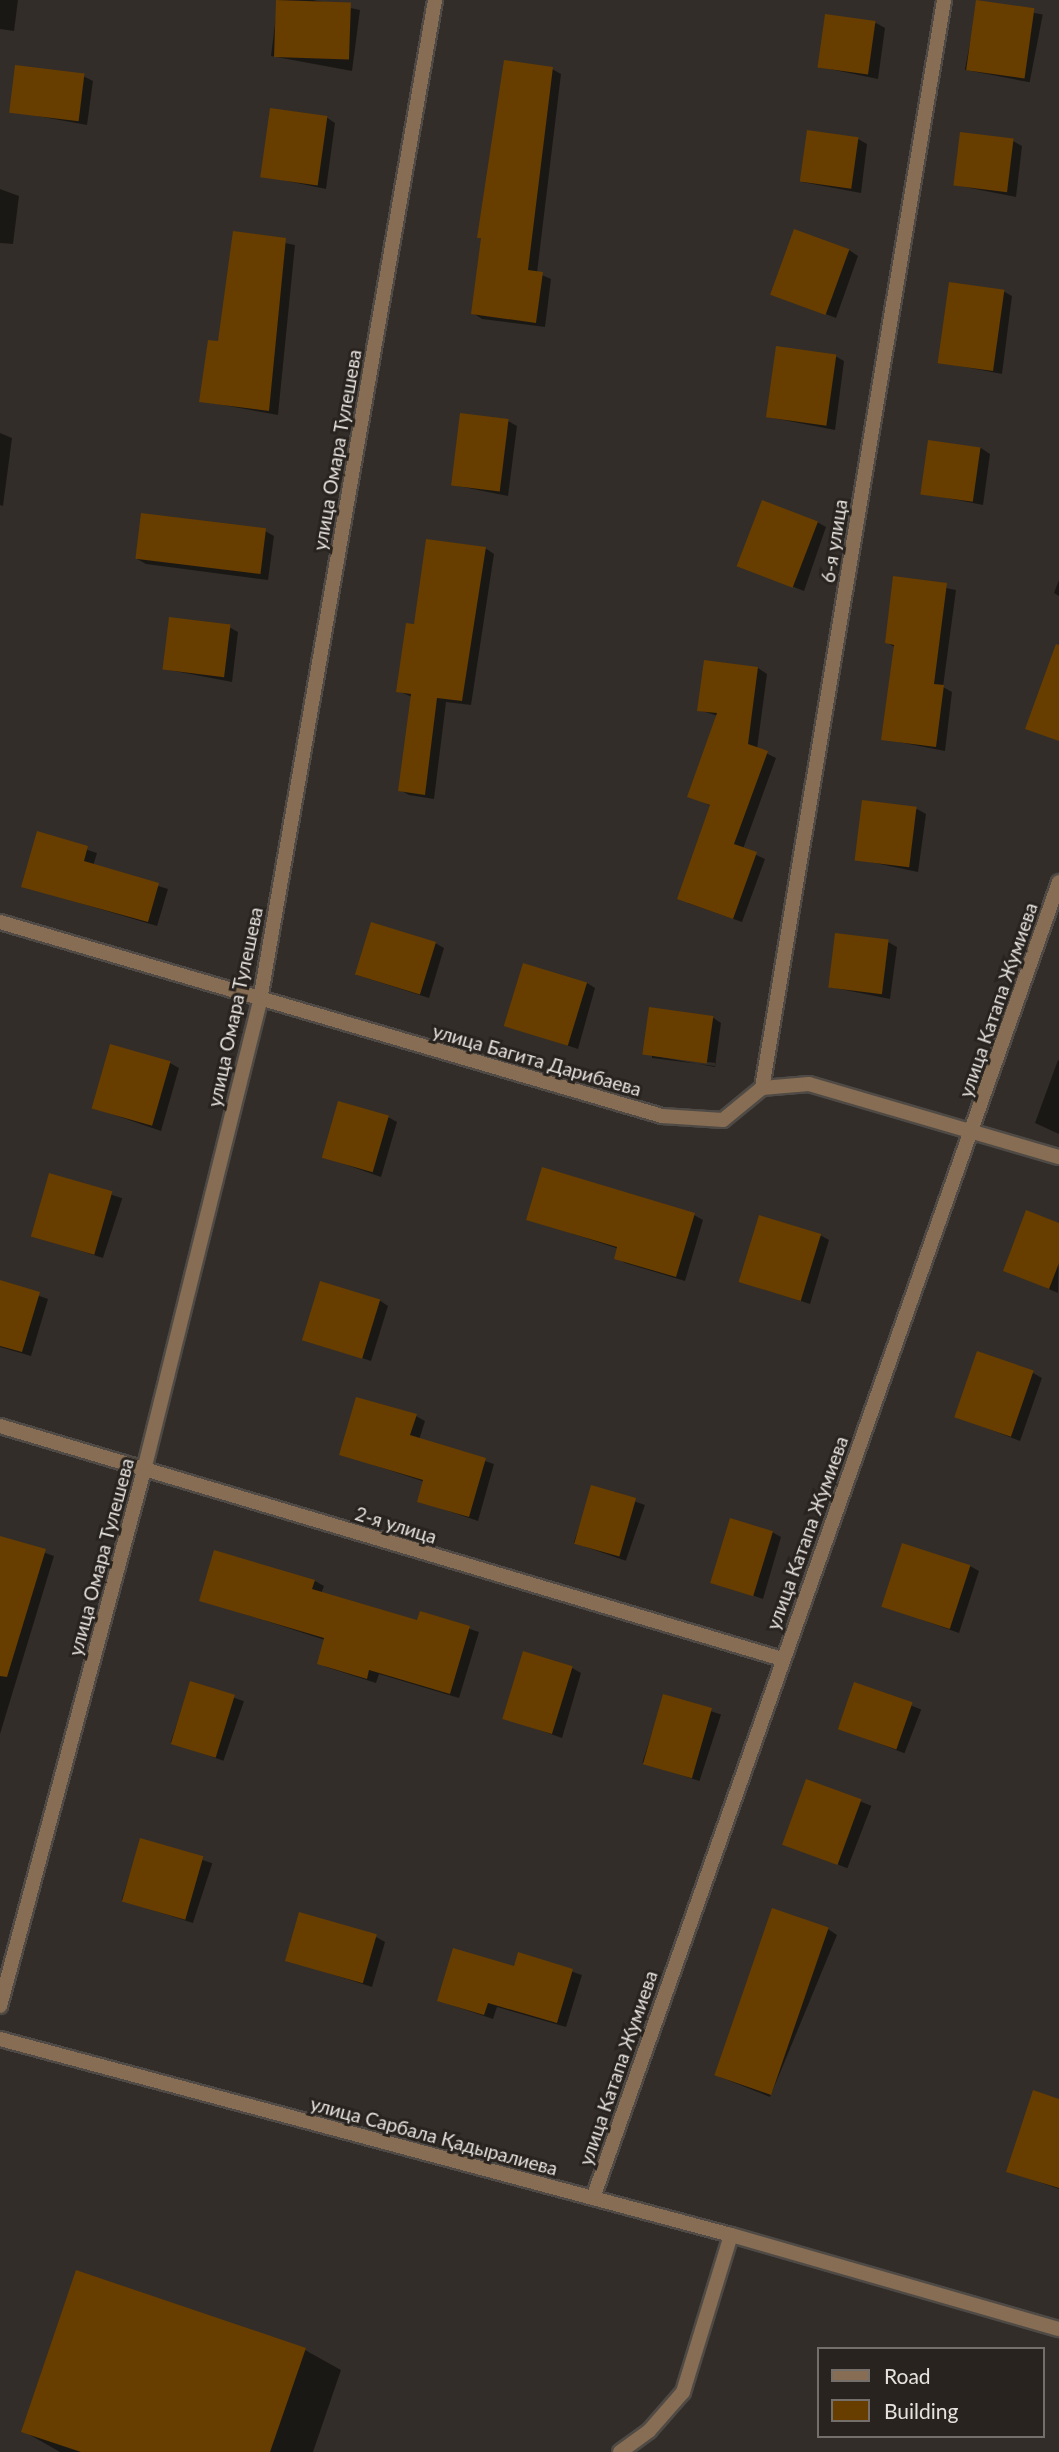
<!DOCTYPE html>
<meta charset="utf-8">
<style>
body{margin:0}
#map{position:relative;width:1059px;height:2452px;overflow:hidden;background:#322d28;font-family:Lato,sans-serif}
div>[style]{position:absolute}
.shadow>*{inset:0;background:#0007;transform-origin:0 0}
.building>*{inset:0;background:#673d00;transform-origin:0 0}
.roads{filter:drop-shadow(2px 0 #4f4a45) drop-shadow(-2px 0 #4f4a45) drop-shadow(0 2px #4f4a45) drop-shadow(0 -2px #4f4a45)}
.minor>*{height:14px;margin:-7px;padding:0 7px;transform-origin:7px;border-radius:7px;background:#866d53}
span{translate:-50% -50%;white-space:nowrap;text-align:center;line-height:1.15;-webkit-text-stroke:6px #28231e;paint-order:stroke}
.street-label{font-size:19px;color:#e6e2df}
.legend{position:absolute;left:817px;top:2347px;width:228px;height:91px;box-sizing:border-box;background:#28231e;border:2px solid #746f6b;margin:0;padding:9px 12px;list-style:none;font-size:21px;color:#e6e2df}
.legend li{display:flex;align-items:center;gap:14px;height:35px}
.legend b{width:35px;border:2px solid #746f6b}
</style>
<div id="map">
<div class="shadow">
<i style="clip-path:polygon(0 0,18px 0,14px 31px,0 29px)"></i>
<i style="clip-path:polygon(278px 0,313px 0,360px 10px,352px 71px,271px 56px)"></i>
<i style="left:978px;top:2px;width:66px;height:69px;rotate:11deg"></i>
<i style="clip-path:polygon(876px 23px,885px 28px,878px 79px,820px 67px)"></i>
<i style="clip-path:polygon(552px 69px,561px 74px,537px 273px,551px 279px,545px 327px,482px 319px,473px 313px)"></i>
<i style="clip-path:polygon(83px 76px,93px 81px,87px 125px,10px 111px)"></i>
<i style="clip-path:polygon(326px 117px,335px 123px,326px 189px,263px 176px)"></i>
<i style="clip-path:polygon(858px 139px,867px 144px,861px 193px,802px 182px)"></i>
<i style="clip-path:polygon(1013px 141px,1022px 146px,1016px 197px,955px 185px)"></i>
<i style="clip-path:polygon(0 189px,19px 196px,13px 244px,0 243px)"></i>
<i style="clip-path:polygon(235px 233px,295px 245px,278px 415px,201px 401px,220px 343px)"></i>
<i style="clip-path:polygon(849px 250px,858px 256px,836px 318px,773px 294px)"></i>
<i style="clip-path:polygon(1003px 291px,1012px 296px,1002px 374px,939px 362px)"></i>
<i style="clip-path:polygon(835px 356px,844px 361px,835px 430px,768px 417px)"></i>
<i style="clip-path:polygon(508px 421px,517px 426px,508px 496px,453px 485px)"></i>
<i style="clip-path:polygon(0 433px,12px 438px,3px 506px,0 505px)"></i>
<i style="clip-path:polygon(981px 448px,990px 454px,983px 505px,922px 493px)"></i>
<i style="clip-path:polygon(817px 522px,826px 527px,804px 591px,740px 566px)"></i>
<i style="clip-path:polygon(265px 531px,274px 536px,268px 580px,146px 564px,137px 559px)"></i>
<i style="clip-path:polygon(485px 548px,494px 554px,471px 705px,446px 702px,434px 799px,409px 795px,400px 790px,412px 697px,398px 691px,416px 626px)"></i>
<i style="clip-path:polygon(895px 578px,956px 590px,943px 687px,952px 692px,945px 751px,883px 739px,896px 648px,886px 642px)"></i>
<i style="clip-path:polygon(1059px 580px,1059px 596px,1054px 593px)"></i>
<i style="clip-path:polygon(229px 627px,238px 632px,232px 682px,164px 669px)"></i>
<i style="clip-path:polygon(758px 668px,767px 674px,757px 749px,776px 758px,743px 849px,765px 859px,742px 922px,688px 903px,711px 806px,689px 796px,718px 716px,699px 710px)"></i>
<i style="clip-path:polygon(917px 809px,926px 814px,918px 872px,856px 859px)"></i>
<i style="clip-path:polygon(38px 834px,97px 853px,93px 866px,168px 889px,157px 926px,23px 886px)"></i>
<i style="clip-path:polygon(888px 942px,897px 947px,890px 999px,830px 987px)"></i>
<i style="clip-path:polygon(435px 943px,444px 948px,429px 998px,357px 975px)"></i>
<i style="clip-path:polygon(587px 983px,595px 988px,578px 1049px,506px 1025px)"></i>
<i style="clip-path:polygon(evenodd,712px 1017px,721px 1023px,715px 1067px,644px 1054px,712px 1017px,652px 1055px,715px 1063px,715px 1066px,652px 1058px,652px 1055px)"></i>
<i style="clip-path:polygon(1058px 1060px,1059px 1061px,1059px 1134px,1035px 1123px)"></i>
<i style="clip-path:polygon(170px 1063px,179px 1068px,161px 1131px,94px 1108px)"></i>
<i style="clip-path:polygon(388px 1117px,397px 1122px,381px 1177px,324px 1157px)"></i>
<i style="left:51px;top:1175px;width:75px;height:63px;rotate:18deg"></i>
<i style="clip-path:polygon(694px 1215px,703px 1220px,685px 1281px,625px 1263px,616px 1258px,619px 1249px,528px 1219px)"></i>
<i style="clip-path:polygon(1059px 1225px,1058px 1293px,1005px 1270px)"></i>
<i style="clip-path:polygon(820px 1235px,829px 1240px,810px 1304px,742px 1282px)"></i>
<i style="clip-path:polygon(0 1282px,48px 1299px,31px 1356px,0 1347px)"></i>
<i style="clip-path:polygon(379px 1300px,388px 1306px,371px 1361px,304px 1339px)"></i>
<i style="clip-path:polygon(1033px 1373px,1042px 1378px,1020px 1441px,956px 1416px)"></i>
<i style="clip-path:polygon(416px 1416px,425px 1421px,419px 1440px,494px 1464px,478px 1521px,419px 1501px,425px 1482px,341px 1454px)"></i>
<i style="left:593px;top:1487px;width:55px;height:59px;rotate:19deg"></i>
<i style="clip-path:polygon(772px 1532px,781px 1537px,763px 1599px,713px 1582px)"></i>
<i style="clip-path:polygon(0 1537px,54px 1556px,0 1734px)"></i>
<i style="clip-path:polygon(215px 1552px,315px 1581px,324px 1586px,321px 1594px,418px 1622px,421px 1613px,479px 1632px,459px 1698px,379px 1674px,376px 1683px,326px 1667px,319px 1663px,325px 1640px,201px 1600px)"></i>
<i style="clip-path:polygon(970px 1566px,979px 1571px,959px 1633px,884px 1606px)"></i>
<i style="clip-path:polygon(572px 1668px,581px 1673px,562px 1738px,505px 1718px)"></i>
<i style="left:191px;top:1683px;width:56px;height:63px;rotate:19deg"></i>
<i style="left:855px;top:1684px;width:71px;height:47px;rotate:21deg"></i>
<i style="left:664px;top:1696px;width:60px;height:70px;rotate:18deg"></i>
<i style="left:807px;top:1781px;width:69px;height:67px;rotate:21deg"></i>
<i style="left:141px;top:1840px;width:75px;height:63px;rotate:18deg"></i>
<i style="clip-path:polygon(828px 1929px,837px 1935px,770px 2097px,720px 2077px)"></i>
<i style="clip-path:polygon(376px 1937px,385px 1942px,372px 1987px,287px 1960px)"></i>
<i style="clip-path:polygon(519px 1954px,582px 1975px,566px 2027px,497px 2007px,493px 2019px,439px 2001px,515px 1968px)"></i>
<i style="clip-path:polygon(1059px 2100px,1059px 2189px,1008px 2171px)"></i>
<i style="clip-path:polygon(305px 2350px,341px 2370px,313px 2452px,60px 2452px,23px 2431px)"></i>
</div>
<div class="building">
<i style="left:276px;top:0;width:75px;height:57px;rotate:2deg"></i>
<i style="left:976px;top:0;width:59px;height:71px;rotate:8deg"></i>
<i style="left:825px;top:14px;width:51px;height:54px;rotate:8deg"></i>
<i style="clip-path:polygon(504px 60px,553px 67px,528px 270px,543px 272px,536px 323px,471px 314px,481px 238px,477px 238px)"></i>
<i style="left:15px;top:65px;width:70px;height:48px;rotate:7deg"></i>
<i style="left:270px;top:108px;width:58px;height:70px;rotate:8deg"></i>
<i style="left:807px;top:130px;width:52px;height:52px;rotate:8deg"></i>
<i style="left:960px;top:132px;width:54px;height:54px;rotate:7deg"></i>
<i style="left:794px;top:229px;width:59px;height:70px;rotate:20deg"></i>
<i style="clip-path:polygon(233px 231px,286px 238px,269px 411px,199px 402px,208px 340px,218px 341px)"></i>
<i style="left:949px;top:282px;width:56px;height:82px;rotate:8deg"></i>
<i style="left:776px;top:346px;width:61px;height:72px;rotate:8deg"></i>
<i style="left:460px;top:413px;width:49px;height:73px;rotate:7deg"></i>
<i style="left:928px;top:440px;width:53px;height:55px;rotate:8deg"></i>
<i style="left:762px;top:500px;width:60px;height:71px;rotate:21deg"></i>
<i style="left:141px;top:513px;width:126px;height:46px;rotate:7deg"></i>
<i style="clip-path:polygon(426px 539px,486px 547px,462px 701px,437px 698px,425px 795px,398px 791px,411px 694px,396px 692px,406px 623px,414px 624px)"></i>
<i style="clip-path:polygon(893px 576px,947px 583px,934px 684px,944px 685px,936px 747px,881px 740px,894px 645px,885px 643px)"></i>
<i style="left:169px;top:617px;width:62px;height:53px;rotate:7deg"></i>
<i style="clip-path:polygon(1056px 644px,1059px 645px,1059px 741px,1025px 729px)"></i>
<i style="clip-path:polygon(704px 660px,758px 667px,748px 744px,768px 751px,734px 844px,757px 852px,733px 919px,677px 899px,710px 805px,687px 797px,717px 713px,697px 711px)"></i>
<i style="left:862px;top:800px;width:55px;height:61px;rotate:7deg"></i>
<i style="clip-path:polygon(37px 831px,88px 846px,84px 861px,159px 883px,148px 922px,21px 887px)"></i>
<i style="left:371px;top:922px;width:68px;height:55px;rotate:17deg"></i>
<i style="left:835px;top:933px;width:54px;height:55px;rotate:7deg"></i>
<i style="left:523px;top:963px;width:67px;height:66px;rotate:17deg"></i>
<i style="left:649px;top:1007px;width:65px;height:48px;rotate:8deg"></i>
<i style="left:110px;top:1044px;width:63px;height:67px;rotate:16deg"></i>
<i style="left:338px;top:1101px;width:53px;height:59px;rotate:16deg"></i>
<i style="clip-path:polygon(542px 1167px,695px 1213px,676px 1277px,614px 1259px,617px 1247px,526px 1220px)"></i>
<i style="left:49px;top:1173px;width:66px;height:66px;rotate:16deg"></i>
<i style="clip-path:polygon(1026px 1210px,1059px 1223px,1059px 1263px,1049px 1289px,1003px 1271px)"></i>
<i style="left:759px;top:1215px;width:65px;height:70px;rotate:17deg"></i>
<i style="clip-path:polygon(0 1280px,40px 1292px,22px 1352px,0 1346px)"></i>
<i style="left:320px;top:1281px;width:63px;height:62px;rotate:17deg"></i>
<i style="left:977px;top:1351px;width:60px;height:70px;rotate:19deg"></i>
<i style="clip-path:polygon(356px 1397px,417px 1414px,410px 1435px,486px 1458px,469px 1517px,417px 1502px,423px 1480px,339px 1455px)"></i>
<i style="left:591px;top:1485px;width:47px;height:61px;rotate:16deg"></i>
<i style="left:730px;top:1518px;width:45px;height:68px;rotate:17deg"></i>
<i style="clip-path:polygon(0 1536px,46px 1549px,7px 1677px,0 1676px)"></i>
<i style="left:902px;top:1543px;width:72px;height:67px;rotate:18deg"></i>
<i style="clip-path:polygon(214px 1550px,315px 1580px,312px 1589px,417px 1620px,420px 1611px,470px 1626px,450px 1694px,369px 1670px,367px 1679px,317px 1664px,324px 1638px,199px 1601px)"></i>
<i style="left:523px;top:1651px;width:52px;height:71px;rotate:17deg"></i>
<i style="left:190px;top:1681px;width:47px;height:66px;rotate:17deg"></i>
<i style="left:854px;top:1682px;width:62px;height:50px;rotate:19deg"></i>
<i style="left:663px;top:1694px;width:51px;height:73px;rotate:16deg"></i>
<i style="left:806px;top:1779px;width:59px;height:70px;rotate:20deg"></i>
<i style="left:140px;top:1838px;width:66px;height:66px;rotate:16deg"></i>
<i style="left:772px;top:1908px;width:60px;height:177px;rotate:19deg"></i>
<i style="left:299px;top:1912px;width:81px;height:51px;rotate:16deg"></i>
<i style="clip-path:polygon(453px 1948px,514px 1966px,518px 1952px,573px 1969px,557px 2023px,488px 2003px,484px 2015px,437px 2001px)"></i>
<i style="clip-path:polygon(1033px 2090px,1059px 2099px,1059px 2188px,1006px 2172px)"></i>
<i style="clip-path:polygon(76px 2270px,306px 2348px,270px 2452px,81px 2452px,21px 2432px)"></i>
</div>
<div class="roads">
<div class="minor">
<i style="left:0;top:922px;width:690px;rotate:16.33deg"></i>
<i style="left:662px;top:1116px;width:61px;rotate:3.8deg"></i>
<i style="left:723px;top:1120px;width:50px;rotate:-39.4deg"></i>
<i style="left:762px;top:1088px;width:47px;rotate:-4.9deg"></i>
<i style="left:809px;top:1084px;width:260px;rotate:16.3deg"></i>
<i style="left:762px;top:1088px;width:1103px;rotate:-80.5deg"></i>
<i style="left:0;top:1426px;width:816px;rotate:16.59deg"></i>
<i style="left:0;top:2006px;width:555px;rotate:-74.96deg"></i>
<i style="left:144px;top:1470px;width:484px;rotate:-76.1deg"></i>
<i style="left:260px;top:1000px;width:1015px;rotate:-80.07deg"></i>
<i style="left:0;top:2039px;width:757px;rotate:15.01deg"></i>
<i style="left:731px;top:2235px;width:341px;rotate:16deg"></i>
<i style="left:593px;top:2198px;width:1396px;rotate:-70.5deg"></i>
<i style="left:620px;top:2452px;width:36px;rotate:-36deg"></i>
<i style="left:649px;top:2431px;width:52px;rotate:-48.9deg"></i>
<i style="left:683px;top:2392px;width:164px;rotate:-73deg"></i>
</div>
</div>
<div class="street-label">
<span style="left:337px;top:450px;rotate:-80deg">улица Омара Тулешева</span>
<span style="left:834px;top:541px;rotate:-81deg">6-я улица</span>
<span style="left:998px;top:1000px;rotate:-71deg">улица Катапа Жумиева</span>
<span style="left:235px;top:1007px;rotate:-78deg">улица Омара Тулешева</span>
<span style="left:537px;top:1060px;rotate:16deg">улица Багита Дарибаева</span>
<span style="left:396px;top:1525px;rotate:17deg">2-я улица</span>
<span style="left:807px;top:1533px;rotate:-70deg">улица Катапа Жумиева</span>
<span style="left:101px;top:1557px;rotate:-75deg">улица Омара Тулешева</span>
<span style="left:618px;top:2068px;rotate:-71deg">улица Катапа Жумиева</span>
<span style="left:434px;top:2136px;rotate:15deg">улица Сарбала Қадыралиева</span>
</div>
<ul class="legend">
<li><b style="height:9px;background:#866d53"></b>Road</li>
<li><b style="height:19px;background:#673d00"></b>Building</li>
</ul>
</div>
